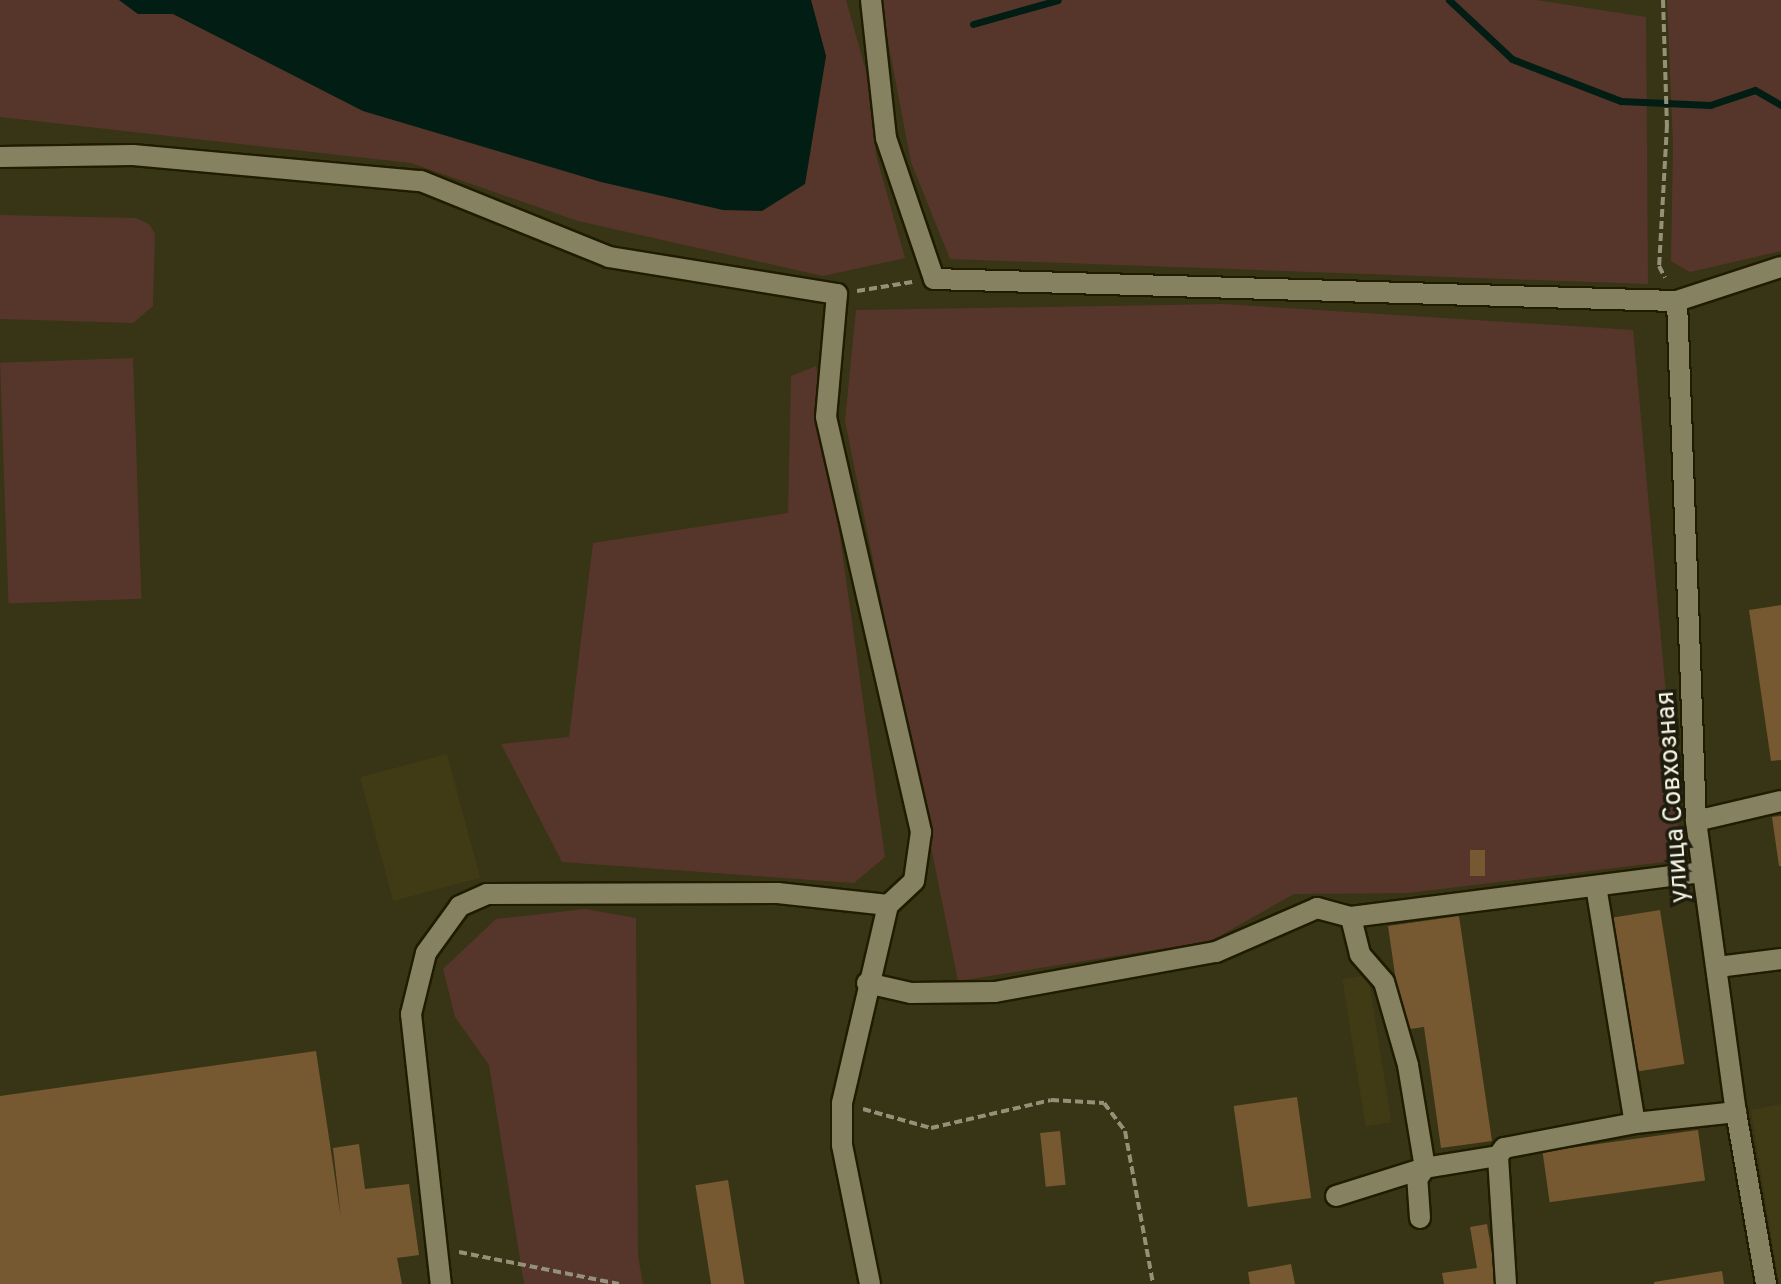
<!DOCTYPE html>
<meta charset="utf-8">
<style>
body{margin:0}
#map{position:relative;width:1781px;height:1284px;overflow:hidden;background:#383416;font-family:Overpass,sans-serif}
div>[style]{position:absolute}
.built>*{inset:0;background:#403b14;transform-origin:0 0}
.green>*{inset:0;background:#56362a;transform-origin:0 0}
.water>*{inset:0;background:#021d13}
.stream>*{height:7px;margin:-3.5px;padding:0 3.5px;transform-origin:3.5px;border-radius:3.5px;background:#021d13}
.building>*{inset:0;background:#765831;transform-origin:0 0}
.path>*{height:4px;margin-top:-2px;transform-origin:0;background:repeating-linear-gradient(90deg,#949179 0 8px,transparent 0 12px)}
.roads{filter:drop-shadow(2px 0 #201c00) drop-shadow(-2px 0 #201c00) drop-shadow(0 2px #201c00) drop-shadow(0 -2px #201c00)}
.minor>*{height:20px;margin:-10px;padding:0 10px;transform-origin:10px;border-radius:10px;background:#868261}
span{translate:-50% -50%;white-space:nowrap;text-align:center;line-height:1.15;-webkit-text-stroke:7px #1d1c0e;paint-order:stroke}
.street-label{font-size:26px;color:#f4f2e0}
</style>
<div id="map">
<div class="built">
<i style="left:447px;top:754px;width:128px;height:90px;rotate:75deg"></i>
<i style="left:1368px;top:975px;width:149px;height:26px;rotate:81deg"></i>
<i style="clip-path:polygon(1781px 1104px,1781px 1284px,1779px 1284px,1751px 1110px)"></i>
</div>
<div class="green">
<i style="clip-path:polygon(0 0,119px 0,138px 14px,173px 14px,363px 111px,473px 141px,805px 184px,826px 56px,811px 0,846px 0,866px 71px,876px 155px,905px 258px,823px 276px,578px 221px,411px 163px,0 117px)"></i>
<i style="clip-path:polygon(880px 0,1536px 0,1646px 17px,1648px 284px,950px 259px,911px 162px)"></i>
<i style="clip-path:polygon(1667px 0,1781px 0,1781px 251px,1690px 272px,1671px 261px,1673px 145px)"></i>
<i style="clip-path:polygon(0 215px,136px 218px,149px 224px,155px 234px,153px 306px,133px 323px,0 319px)"></i>
<i style="clip-path:polygon(1224px 304px,1633px 330px,1681px 860px,1408px 893px,1294px 894px,1211px 941px,958px 981px,845px 421px,856px 310px)"></i>
<i style="left:133px;top:358px;width:241px;height:133px;rotate:88deg"></i>
<i style="clip-path:polygon(816px 366px,885px 857px,854px 883px,562px 862px,501px 744px,569px 737px,593px 543px,788px 513px,791px 376px)"></i>
<i style="clip-path:polygon(585px 909px,636px 918px,638px 1256px,643px 1284px,524px 1284px,489px 1065px,455px 1017px,443px 969px,496px 919px)"></i>
</div>
<div class="water">
<i style="clip-path:polygon(119px 0,811px 0,826px 56px,805px 184px,762px 211px,723px 210px,601px 182px,363px 111px,173px 14px,138px 14px)"></i>
</div>
<div class="stream">
<i style="left:1449px;top:0;width:86px;rotate:43.1deg"></i>
<i style="left:1512px;top:59px;width:117px;rotate:21.1deg"></i>
<i style="left:1621px;top:101px;width:89px;rotate:2.6deg"></i>
<i style="left:1710px;top:105px;width:47px;rotate:-18.4deg"></i>
<i style="left:1755px;top:90px;width:30px;rotate:30deg"></i>
<i style="left:973px;top:24px;width:88px;rotate:-15.8deg"></i>
</div>
<div class="building">
<i style="clip-path:polygon(1781px 605px,1781px 760px,1771px 761px,1749px 610px)"></i>
<i style="clip-path:polygon(1781px 816px,1781px 866px,1779px 866px,1772px 817px)"></i>
<i style="left:1470px;top:850px;width:15px;height:26px"></i>
<i style="left:1660px;top:910px;width:156px;height:49px;rotate:81deg"></i>
<i style="clip-path:polygon(1459px 916px,1492px 1141px,1441px 1148px,1424px 1027px,1403px 1030px,1388px 926px)"></i>
<i style="clip-path:polygon(316px 1051px,341px 1218px,333px 1148px,359px 1144px,365px 1189px,409px 1184px,419px 1255px,397px 1258px,402px 1284px,0 1284px,0 1096px)"></i>
<i style="left:1297px;top:1097px;width:102px;height:64px;rotate:82deg"></i>
<i style="left:1698px;top:1130px;width:51px;height:157px;rotate:82deg"></i>
<i style="left:1060px;top:1131px;width:54px;height:20px;rotate:84deg"></i>
<i style="left:728px;top:1180px;width:105px;height:33px;rotate:81deg"></i>
<i style="clip-path:polygon(1487px 1224px,1497px 1284px,1444px 1284px,1442px 1273px,1477px 1268px,1470px 1227px)"></i>
<i style="clip-path:polygon(1291px 1264px,1295px 1284px,1250px 1284px,1248px 1272px)"></i>
<i style="clip-path:polygon(1722px 1271px,1724px 1284px,1654px 1284px,1654px 1282px)"></i>
</div>
<div class="path">
<i style="left:1663px;top:0;width:125px;rotate:88.2deg"></i>
<i style="left:1667px;top:125px;width:141px;rotate:93.2deg"></i>
<i style="left:1659px;top:266px;width:13px;rotate:63deg"></i>
<i style="left:857px;top:291px;width:56px;rotate:-9.3deg"></i>
<i style="left:863px;top:1109px;width:71px;rotate:15.6deg"></i>
<i style="left:931px;top:1128px;width:123px;rotate:-13.1deg"></i>
<i style="left:1051px;top:1100px;width:53px;rotate:3.2deg"></i>
<i style="left:1104px;top:1103px;width:35px;rotate:53deg"></i>
<i style="left:1125px;top:1131px;width:156px;rotate:79.6deg"></i>
<i style="left:459px;top:1252px;width:163px;rotate:11.3deg"></i>
</div>
<div class="roads">
<div class="minor">
<i style="left:871px;top:0;width:139px;rotate:83.8deg"></i>
<i style="left:886px;top:138px;width:149px;rotate:71.2deg"></i>
<i style="left:934px;top:279px;width:743px;rotate:1.7deg"></i>
<i style="left:1677px;top:301px;width:109px;rotate:-18.1deg"></i>
<i style="left:0;top:157px;width:133px;rotate:-0.9deg"></i>
<i style="left:133px;top:155px;width:289px;rotate:5.2deg"></i>
<i style="left:421px;top:181px;width:203px;rotate:22deg"></i>
<i style="left:609px;top:257px;width:231px;rotate:9.2deg"></i>
<i style="left:837px;top:294px;width:123px;rotate:95.1deg"></i>
<i style="left:826px;top:417px;width:426px;rotate:77.1deg"></i>
<i style="left:921px;top:832px;width:49px;rotate:98.1deg"></i>
<i style="left:914px;top:881px;width:35px;rotate:137deg"></i>
<i style="left:888px;top:905px;width:111px;rotate:-173.8deg"></i>
<i style="left:778px;top:893px;width:291px;rotate:179.8deg"></i>
<i style="left:487px;top:894px;width:30px;rotate:156deg"></i>
<i style="left:460px;top:906px;width:58px;rotate:125.9deg"></i>
<i style="left:426px;top:953px;width:63px;rotate:103.8deg"></i>
<i style="left:411px;top:1014px;width:272px;rotate:83.7deg"></i>
<i style="left:1677px;top:301px;width:520px;rotate:87.91deg"></i>
<i style="left:1696px;top:821px;width:294px;rotate:82.2deg"></i>
<i style="left:1736px;top:1112px;width:175px;rotate:80.1deg"></i>
<i style="left:1696px;top:821px;width:87px;rotate:-13.2deg"></i>
<i style="left:1596px;top:886px;width:240px;rotate:80.7deg"></i>
<i style="left:1718px;top:967px;width:64px;rotate:-7.2deg"></i>
<i style="left:867px;top:983px;width:45px;rotate:12.8deg"></i>
<i style="left:911px;top:993px;width:84px;rotate:-0.7deg"></i>
<i style="left:995px;top:992px;width:225px;rotate:-10.3deg"></i>
<i style="left:1216px;top:952px;width:110px;rotate:-23.5deg"></i>
<i style="left:1317px;top:908px;width:35px;rotate:15deg"></i>
<i style="left:1498px;top:1156px;width:10px;rotate:-53deg"></i>
<i style="left:1504px;top:1148px;width:133px;rotate:-10.8deg"></i>
<i style="left:1635px;top:1123px;width:102px;rotate:-6.2deg"></i>
<i style="left:1336px;top:1196px;width:93px;rotate:-17.5deg"></i>
<i style="left:1420px;top:1218px;width:39px;rotate:-94deg"></i>
<i style="left:1417px;top:1179px;width:14px;rotate:-54deg"></i>
<i style="left:870px;top:1284px;width:142px;rotate:-101.4deg"></i>
<i style="left:842px;top:1145px;width:42px;rotate:-90deg"></i>
<i style="left:842px;top:1103px;width:203px;rotate:-76.9deg"></i>
<i style="left:1506px;top:1284px;width:128px;rotate:-93.6deg"></i>
<i style="left:1498px;top:1156px;width:74px;rotate:170.7deg"></i>
<i style="left:1425px;top:1168px;width:104px;rotate:-99.4deg"></i>
<i style="left:1408px;top:1065px;width:86px;rotate:-106.1deg"></i>
<i style="left:1384px;top:982px;width:37px;rotate:-131deg"></i>
<i style="left:1360px;top:954px;width:38px;rotate:-104deg"></i>
<i style="left:1351px;top:917px;width:353px;rotate:-7.3deg"></i>
</div>
</div>
<div class="street-label">
<span style="left:1674px;top:797px;rotate:-94deg">улица Совхозная</span>
</div>
</div>
